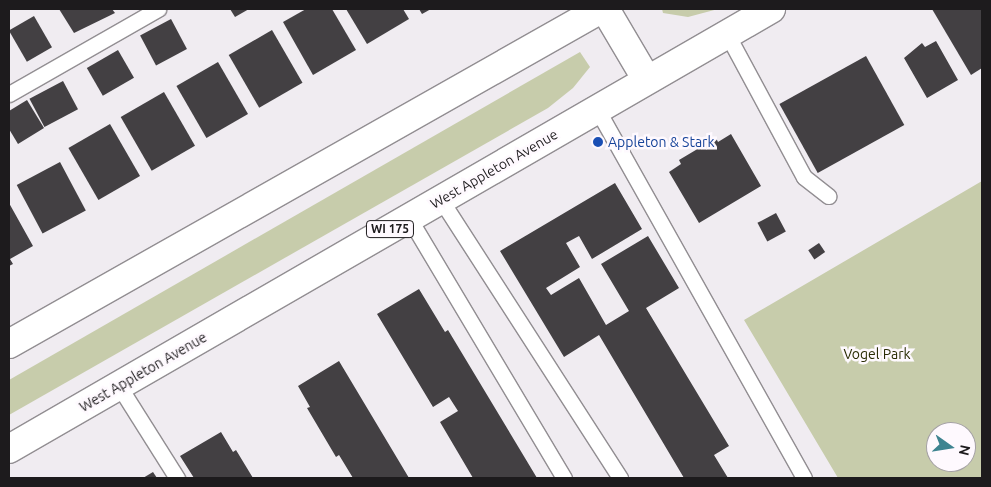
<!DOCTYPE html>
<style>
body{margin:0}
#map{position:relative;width:991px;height:487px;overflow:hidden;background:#f0ecf1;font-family:Ubuntu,sans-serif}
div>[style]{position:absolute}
.green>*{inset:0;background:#c7ccab}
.building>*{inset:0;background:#434043;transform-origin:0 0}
.roads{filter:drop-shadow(1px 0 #928e92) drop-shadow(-1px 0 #928e92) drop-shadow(0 1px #928e92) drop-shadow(0 -1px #928e92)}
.service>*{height:15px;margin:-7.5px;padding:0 7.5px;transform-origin:7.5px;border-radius:7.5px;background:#fff}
.minor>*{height:28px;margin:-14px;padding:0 14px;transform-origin:14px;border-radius:14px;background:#fff}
.primary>*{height:28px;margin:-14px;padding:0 14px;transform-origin:14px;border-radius:14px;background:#fff}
.dots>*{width:14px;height:14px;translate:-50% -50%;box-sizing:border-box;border:2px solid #fef9fe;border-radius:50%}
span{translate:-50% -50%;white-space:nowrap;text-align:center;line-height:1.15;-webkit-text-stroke:5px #fef9fe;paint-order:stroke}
.shield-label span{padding:1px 4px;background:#fef9fe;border:1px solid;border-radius:4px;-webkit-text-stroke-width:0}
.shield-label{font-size:12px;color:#1d1b1d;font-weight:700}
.transit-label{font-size:14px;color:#164399}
.left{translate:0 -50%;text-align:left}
.street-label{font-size:14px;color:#1d1b1d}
.park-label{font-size:14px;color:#292c04}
.frame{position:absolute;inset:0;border:10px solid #1d1b1d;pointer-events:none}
.north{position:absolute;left:926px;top:422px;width:50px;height:50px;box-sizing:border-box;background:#fef9fe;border:1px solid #a4a0a4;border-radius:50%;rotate:103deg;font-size:14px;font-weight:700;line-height:20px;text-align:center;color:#1d1b1d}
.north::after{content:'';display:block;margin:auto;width:18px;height:22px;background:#3e8490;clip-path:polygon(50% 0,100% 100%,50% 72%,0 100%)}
</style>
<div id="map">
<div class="green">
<i style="clip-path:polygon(662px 9px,718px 9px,688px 17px,663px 13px)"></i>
<i style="clip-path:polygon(580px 52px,590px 67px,573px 88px,548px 108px,9px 415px,9px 380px)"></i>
<i style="clip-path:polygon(evenodd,982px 181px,982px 478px,838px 478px,744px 320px,982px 181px,936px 432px,966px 432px,966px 462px,936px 462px,936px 432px)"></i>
</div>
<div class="building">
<i style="clip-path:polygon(59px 9px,112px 9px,115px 13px,74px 33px)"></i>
<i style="clip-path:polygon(230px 9px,249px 9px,235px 17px)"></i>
<i style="clip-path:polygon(306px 9px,332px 9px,356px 50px,313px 75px,283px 22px)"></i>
<i style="clip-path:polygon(346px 9px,403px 9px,409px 19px,367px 44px)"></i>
<i style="clip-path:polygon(419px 9px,431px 9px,422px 14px)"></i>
<i style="clip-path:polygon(932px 9px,982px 9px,982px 68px,971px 75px)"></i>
<i style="left:34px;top:16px;width:36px;height:29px;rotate:60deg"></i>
<i style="left:171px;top:19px;width:34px;height:35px;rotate:62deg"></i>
<i style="left:272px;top:30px;width:61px;height:50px;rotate:60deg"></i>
<i style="clip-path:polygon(936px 41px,958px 80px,927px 98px,904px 58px,922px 43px,925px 47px)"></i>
<i style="left:118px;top:50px;width:32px;height:36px;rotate:60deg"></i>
<i style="left:866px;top:56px;width:79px;height:99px;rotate:61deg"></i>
<i style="left:218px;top:62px;width:60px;height:48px;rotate:60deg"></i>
<i style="left:63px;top:81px;width:32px;height:38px;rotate:62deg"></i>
<i style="left:164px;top:92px;width:62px;height:50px;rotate:60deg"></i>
<i style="clip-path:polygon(27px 100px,44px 128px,18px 144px,9px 129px,9px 111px)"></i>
<i style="left:110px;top:124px;width:60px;height:48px;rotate:60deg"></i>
<i style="clip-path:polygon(731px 134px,761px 186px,699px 223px,669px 172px,681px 164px,679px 160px,716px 138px,718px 142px)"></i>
<i style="left:60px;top:162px;width:55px;height:49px;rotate:62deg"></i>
<i style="clip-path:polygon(615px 183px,642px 229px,592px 259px,579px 236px,566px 243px,580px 267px,546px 288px,551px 295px,579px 278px,606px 325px,629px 311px,601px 264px,648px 236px,679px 288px,646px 308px,729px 446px,714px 455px,728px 478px,684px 478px,599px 335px,564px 357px,500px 251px)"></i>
<i style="clip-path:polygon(9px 203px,33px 246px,10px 259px,13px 264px,9px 266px)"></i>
<i style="left:776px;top:213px;width:21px;height:21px;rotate:62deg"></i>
<i style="left:819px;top:243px;width:11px;height:13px;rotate:56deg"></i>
<i style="clip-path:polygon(419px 289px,445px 332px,448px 330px,537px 478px,473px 478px,440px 422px,458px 411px,449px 397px,433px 407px,377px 314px)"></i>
<i style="clip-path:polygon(339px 361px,409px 478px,353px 478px,339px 455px,336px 457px,307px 408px,310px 407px,298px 386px)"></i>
<i style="clip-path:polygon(221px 432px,233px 452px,236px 450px,253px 478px,194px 478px,180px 456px)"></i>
<i style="clip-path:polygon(153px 472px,157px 478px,143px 478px)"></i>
</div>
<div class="roads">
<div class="service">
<i style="left:727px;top:34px;width:162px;rotate:61.7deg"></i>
<i style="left:804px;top:177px;width:31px;rotate:38deg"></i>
<i style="left:9px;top:94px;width:172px;rotate:-29.7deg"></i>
<i style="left:597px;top:109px;width:423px;rotate:60.7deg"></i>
<i style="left:441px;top:200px;width:331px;rotate:57.2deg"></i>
<i style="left:409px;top:218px;width:303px;rotate:59.2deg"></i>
<i style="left:119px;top:386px;width:109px;rotate:57.8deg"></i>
</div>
<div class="minor">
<i style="left:605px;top:9px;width:82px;rotate:59.4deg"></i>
</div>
<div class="primary">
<i style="left:9px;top:344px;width:680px;rotate:-29.5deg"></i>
<i style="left:9px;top:449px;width:880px;rotate:-30deg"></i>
</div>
</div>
<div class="dots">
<i style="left:598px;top:142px;background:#1a4fb4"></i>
</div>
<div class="shield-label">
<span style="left:390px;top:229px">WI 175</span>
</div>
<div class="transit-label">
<span class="left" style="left:608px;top:142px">Appleton &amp; Stark</span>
</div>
<div class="street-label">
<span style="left:494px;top:169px;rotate:-30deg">West Appleton Avenue</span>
<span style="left:143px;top:372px;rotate:-30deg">West Appleton Avenue</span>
</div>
<div class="park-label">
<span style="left:877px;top:354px">Vogel Park</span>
</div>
<div class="frame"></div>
<div class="north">N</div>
</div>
